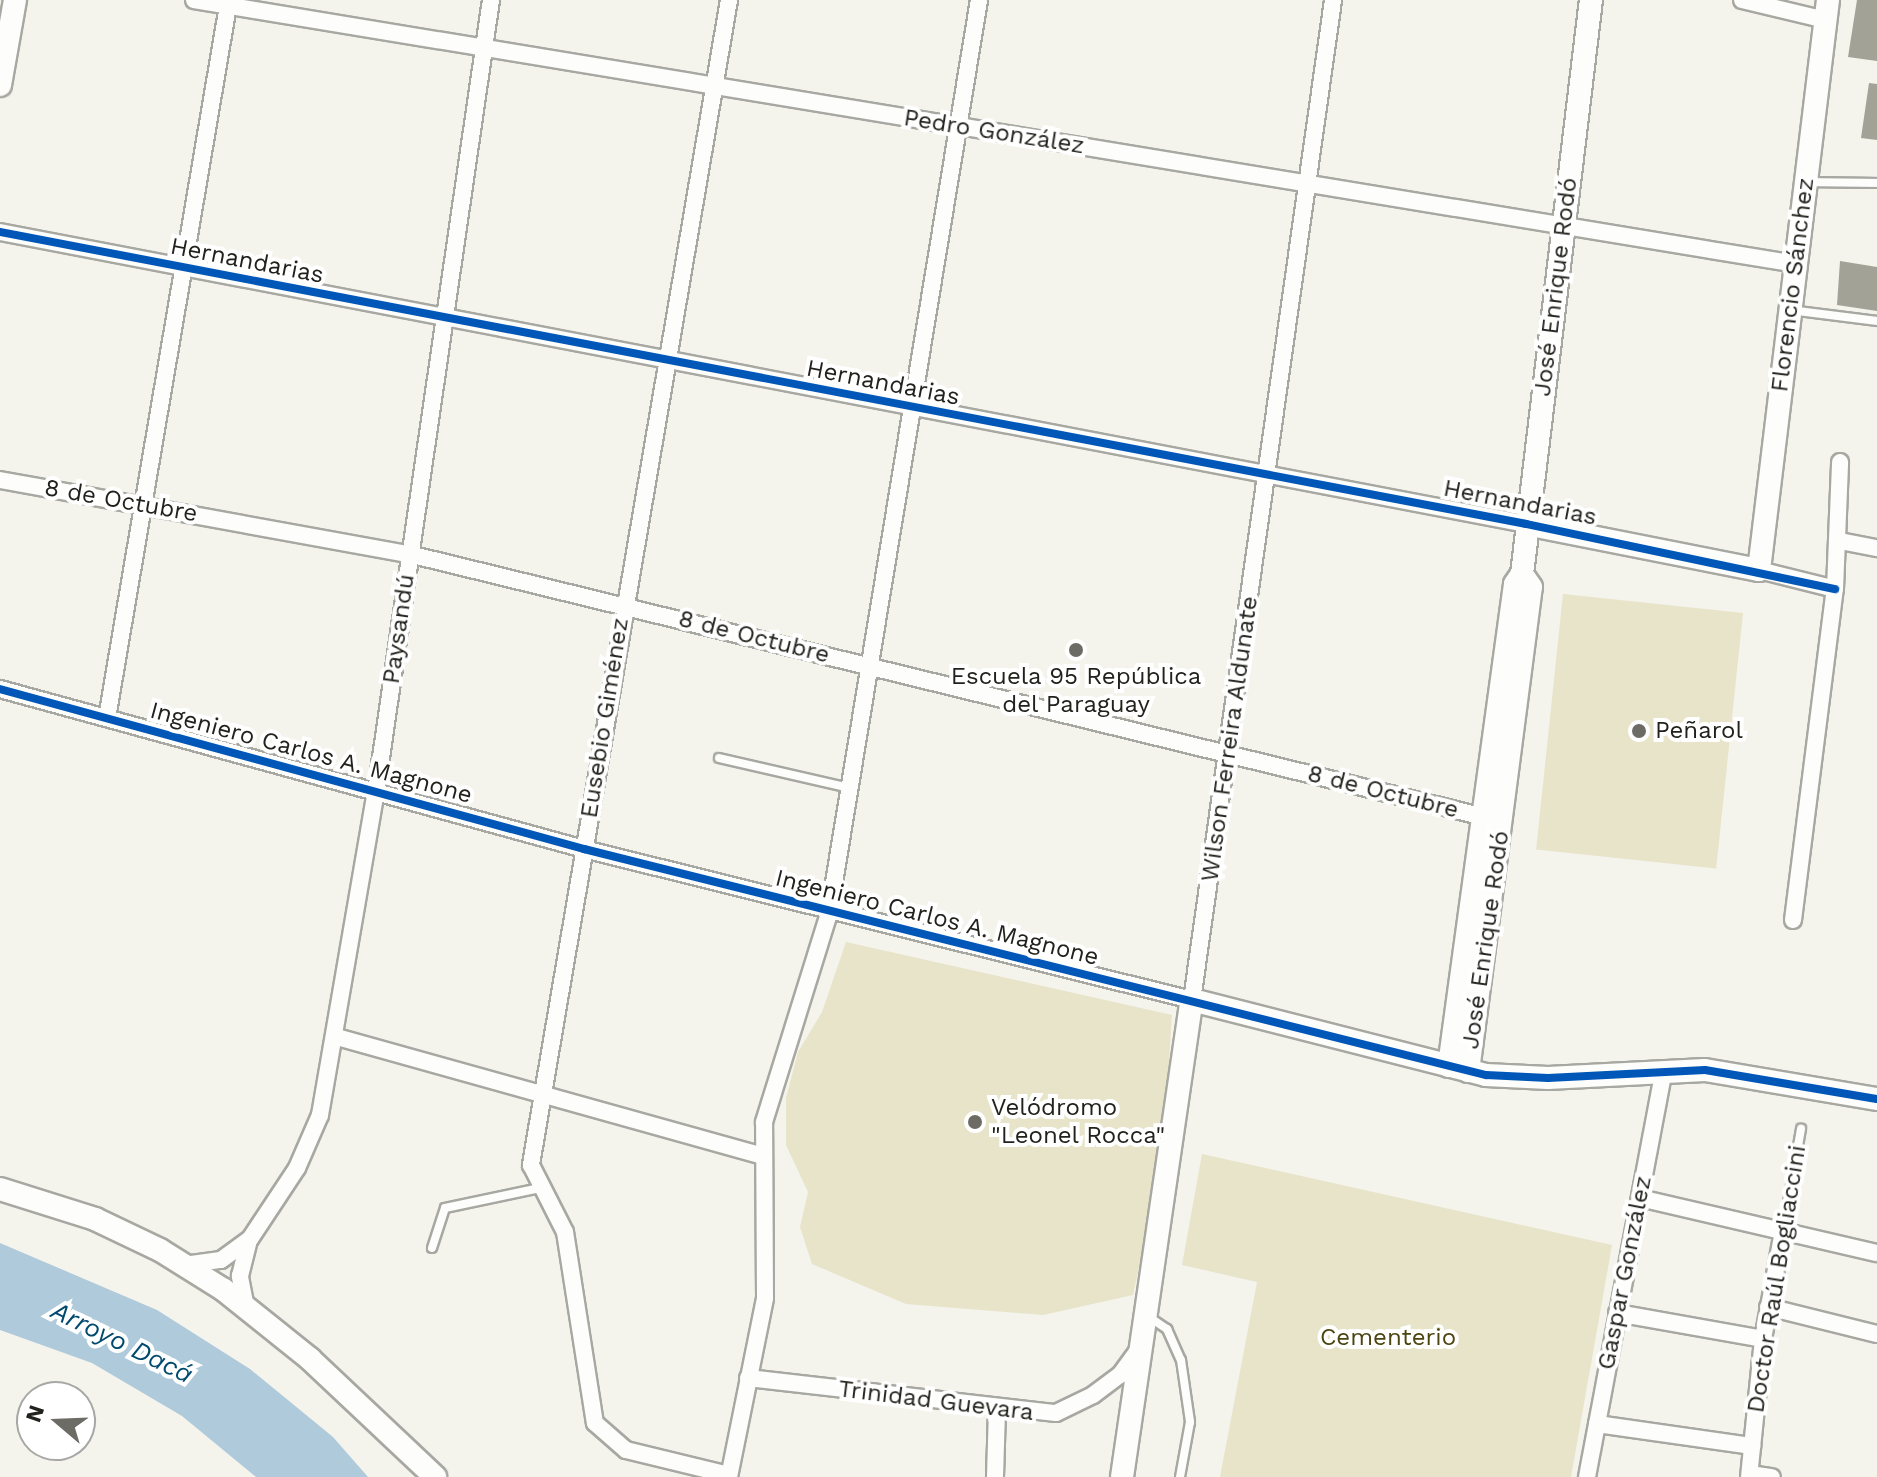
<!DOCTYPE html>
<meta charset="utf-8">
<style>
body{margin:0}
#map{position:relative;width:1877px;height:1477px;overflow:hidden;background:#f4f3ec;font-family:"Work Sans",sans-serif}
div>[style]{position:absolute}
.green>*{inset:0;background:#e7e4c9;transform-origin:0 0}
.water>*{inset:0;background:#afcadb}
.building>*{inset:0;background:#a3a297}
.roads{filter:drop-shadow(2px 0 #a8a8a2) drop-shadow(-2px 0 #a8a8a2) drop-shadow(0 2px #a8a8a2) drop-shadow(0 -2px #a8a8a2)}
.lane>*{height:8px;margin:-4px;padding:0 4px;transform-origin:4px;border-radius:4px;background:#fdfdfc}
.street>*{height:16px;margin:-8px;padding:0 8px;transform-origin:8px;border-radius:8px;background:#fdfdfc}
.secondary>*{height:22px;margin:-11px;padding:0 11px;transform-origin:11px;border-radius:11px;background:#fdfdfc}
.cycleway>*{height:8px;margin:-4px;padding:0 4px;transform-origin:4px;border-radius:4px;background:#0057b8}
.dots>*{width:22px;height:22px;translate:-50% -50%;box-sizing:border-box;border:4px solid #fff;border-radius:50%}
span{translate:-50% -50%;white-space:nowrap;text-align:center;line-height:1.15;-webkit-text-stroke:8px #fff;paint-order:stroke}
.street-label{font-size:24px;color:#22221d}
.poi-label{font-size:24px;color:#22221d}
.left{translate:0 -50%;text-align:left}
.park-label{font-size:24px;color:#4c4511}
.water-label{font-size:26px;color:#004a6d;font-style:italic}
.north{position:absolute;left:16px;top:1381px;width:80px;height:80px;box-sizing:border-box;background:#fff;border:2px solid #a7a7a5;border-radius:50%;rotate:289deg;font-size:22px;font-weight:700;line-height:32px;text-align:center;color:#22221d}
.north::after{content:'';display:block;margin:auto;width:28px;height:36px;background:#6c6b65;clip-path:polygon(50% 0,100% 100%,50% 72%,0 100%)}
</style>
<div id="map">
<div class="green">
<i style="left:1563px;top:594px;width:181px;height:257px;rotate:6deg"></i>
<i style="clip-path:polygon(846px 942px,1172px 1015px,1163px 1155px,1133px 1295px,1043px 1315px,906px 1304px,812px 1264px,800px 1227px,808px 1192px,786px 1145px,786px 1098px,798px 1052px,822px 1012px)"></i>
<i style="clip-path:polygon(1202px 1154px,1612px 1245px,1571px 1477px,1220px 1477px,1257px 1282px,1182px 1265px)"></i>
</div>
<div class="water">
<i style="clip-path:polygon(0 1243px,157px 1310px,250px 1369px,333px 1437px,368px 1477px,256px 1477px,182px 1416px,92px 1363px,0 1330px)"></i>
</div>
<div class="building">
<i style="clip-path:polygon(1857px 0,1877px 0,1877px 61px,1848px 57px)"></i>
<i style="clip-path:polygon(1869px 83px,1877px 84px,1877px 140px,1861px 138px)"></i>
<i style="clip-path:polygon(1840px 261px,1877px 267px,1877px 311px,1837px 305px)"></i>
</div>
<div class="roads">
<div class="lane">
<i style="left:1806px;top:182px;width:71px;rotate:0.8deg"></i>
<i style="left:1790px;top:310px;width:88px;rotate:7.2deg"></i>
<i style="left:719px;top:758px;width:134px;rotate:12.9deg"></i>
<i style="left:1783px;top:1231px;width:104px;rotate:-80deg"></i>
<i style="left:432px;top:1248px;width:42px;rotate:-72deg"></i>
<i style="left:445px;top:1208px;width:97px;rotate:-11.9deg"></i>
<i style="left:1149px;top:1317px;width:22px;rotate:34deg"></i>
<i style="left:1167px;top:1329px;width:34px;rotate:66deg"></i>
<i style="left:1181px;top:1360px;width:63px;rotate:81.7deg"></i>
<i style="left:1190px;top:1422px;width:56px;rotate:100.3deg"></i>
</div>
<div class="street">
<i style="left:194px;top:0;width:1623px;rotate:9.36deg"></i>
<i style="left:729px;top:0;width:1182px;rotate:99.65deg"></i>
<i style="left:531px;top:1165px;width:75px;rotate:63.1deg"></i>
<i style="left:565px;top:1232px;width:193px;rotate:81.1deg"></i>
<i style="left:595px;top:1423px;width:41px;rotate:41.1deg"></i>
<i style="left:626px;top:1450px;width:106px;rotate:13.6deg"></i>
<i style="left:1742px;top:0;width:85px;rotate:13.5deg"></i>
<i style="left:0;top:232px;width:1554px;rotate:10.83deg"></i>
<i style="left:0;top:480px;width:416px;rotate:10.3deg"></i>
<i style="left:409px;top:554px;width:1116px;rotate:13.74deg"></i>
<i style="left:1840px;top:541px;width:38px;rotate:11deg"></i>
<i style="left:1759px;top:570px;width:78px;rotate:14deg"></i>
<i style="left:0;top:689px;width:606px;rotate:15.32deg"></i>
<i style="left:584px;top:849px;width:626px;rotate:13.95deg"></i>
<i style="left:1192px;top:1000px;width:1010px;rotate:-81.97deg"></i>
<i style="left:107px;top:718px;width:728px;rotate:-80.36deg"></i>
<i style="left:1793px;top:920px;width:334px;rotate:-82.8deg"></i>
<i style="left:1835px;top:589px;width:127px;rotate:-87.7deg"></i>
<i style="left:337px;top:1037px;width:440px;rotate:15.6deg"></i>
<i style="left:1640px;top:1198px;width:243px;rotate:13.1deg"></i>
<i style="left:184px;top:1265px;width:37px;rotate:-8deg"></i>
<i style="left:221px;top:1260px;width:36px;rotate:-36deg"></i>
<i style="left:250px;top:1239px;width:85px;rotate:-56.5deg"></i>
<i style="left:297px;top:1168px;width:58px;rotate:-66.5deg"></i>
<i style="left:320px;top:1115px;width:328px;rotate:-80.2deg"></i>
<i style="left:376px;top:792px;width:800px;rotate:-81.74deg"></i>
<i style="left:1768px;top:1307px;width:112px;rotate:13.9deg"></i>
<i style="left:246px;top:1308px;width:33px;rotate:-101deg"></i>
<i style="left:240px;top:1276px;width:34px;rotate:-76deg"></i>
<i style="left:1617px;top:1313px;width:148px;rotate:10.1deg"></i>
<i style="left:748px;top:1378px;width:310px;rotate:6.5deg"></i>
<i style="left:1056px;top:1413px;width:41px;rotate:-25.9deg"></i>
<i style="left:1093px;top:1395px;width:34px;rotate:-37deg"></i>
<i style="left:1120px;top:1375px;width:32px;rotate:-54deg"></i>
<i style="left:1597px;top:1424px;width:157px;rotate:8.1deg"></i>
<i style="left:1750px;top:1474px;width:22px;rotate:8deg"></i>
<i style="left:729px;top:1477px;width:183px;rotate:-78.6deg"></i>
<i style="left:765px;top:1298px;width:176px;rotate:-90.3deg"></i>
<i style="left:764px;top:1122px;width:219px;rotate:-72.7deg"></i>
<i style="left:829px;top:913px;width:925px;rotate:-80.67deg"></i>
<i style="left:995px;top:1477px;width:67px;rotate:-88.3deg"></i>
<i style="left:1587px;top:1477px;width:414px;rotate:-79.3deg"></i>
<i style="left:1749px;top:1477px;width:139px;rotate:-84.2deg"></i>
<i style="left:1763px;top:1339px;width:110px;rotate:-79.5deg"></i>
</div>
<div class="secondary">
<i style="left:0;top:85px;width:86px;rotate:-80deg"></i>
<i style="left:1526px;top:524px;width:237px;rotate:11.2deg"></i>
<i style="left:1759px;top:570px;width:574px;rotate:-83.1deg"></i>
<i style="left:1449px;top:1066px;width:486px;rotate:-82.2deg"></i>
<i style="left:1515px;top:584px;width:12px;rotate:-55deg"></i>
<i style="left:1522px;top:574px;width:578px;rotate:-83.15deg"></i>
<i style="left:1468px;top:1071px;width:488px;rotate:-82.6deg"></i>
<i style="left:1531px;top:587px;width:16px;rotate:-125deg"></i>
<i style="left:0;top:1189px;width:100px;rotate:17.5deg"></i>
<i style="left:95px;top:1219px;width:72px;rotate:25.5deg"></i>
<i style="left:160px;top:1250px;width:75px;rotate:32deg"></i>
<i style="left:224px;top:1290px;width:110px;rotate:38.7deg"></i>
<i style="left:310px;top:1359px;width:172px;rotate:43.3deg"></i>
<i style="left:1122px;top:1477px;width:482px;rotate:-81.7deg"></i>
<i style="left:1192px;top:1000px;width:303px;rotate:14.3deg"></i>
<i style="left:1486px;top:1075px;width:62px;rotate:2.8deg"></i>
<i style="left:1548px;top:1078px;width:157px;rotate:-2.9deg"></i>
<i style="left:1705px;top:1070px;width:174px;rotate:9.6deg"></i>
</div>
</div>
<div class="cycleway">
<i style="left:0;top:232px;width:1554px;rotate:10.83deg"></i>
<i style="left:1526px;top:524px;width:316px;rotate:11.9deg"></i>
<i style="left:0;top:689px;width:606px;rotate:15.32deg"></i>
<i style="left:584px;top:849px;width:930px;rotate:14.07deg"></i>
<i style="left:1486px;top:1075px;width:62px;rotate:2.8deg"></i>
<i style="left:1548px;top:1078px;width:157px;rotate:-2.9deg"></i>
<i style="left:1705px;top:1070px;width:174px;rotate:9.6deg"></i>
</div>
<div class="dots">
<i style="left:1076px;top:650px;background:#6c6b65"></i>
<i style="left:1639px;top:731px;background:#6c6b65"></i>
<i style="left:975px;top:1122px;background:#6c6b65"></i>
</div>
<div class="street-label">
<span style="left:994px;top:132px;rotate:9deg">Pedro González</span>
<span style="left:247px;top:261px;rotate:11deg">Hernandarias</span>
<span style="left:1793px;top:285px;rotate:-83deg">Florencio Sánchez</span>
<span style="left:1556px;top:287px;rotate:-83deg">José Enrique Rodó</span>
<span style="left:883px;top:383px;rotate:11deg">Hernandarias</span>
<span style="left:121px;top:501px;rotate:10deg">8 de Octubre</span>
<span style="left:1520px;top:503px;rotate:11deg">Hernandarias</span>
<span style="left:399px;top:629px;rotate:-82deg">Paysandú</span>
<span style="left:754px;top:637px;rotate:14deg">8 de Octubre</span>
<span style="left:605px;top:718px;rotate:-81deg">Eusebio Giménez</span>
<span style="left:1230px;top:739px;rotate:-82deg">Wilson Ferreira Aldunate</span>
<span style="left:311px;top:753px;rotate:15deg">Ingeniero Carlos A. Magnone</span>
<span style="left:1383px;top:792px;rotate:14deg">8 de Octubre</span>
<span style="left:937px;top:918px;rotate:14deg">Ingeniero Carlos A. Magnone</span>
<span style="left:1486px;top:940px;rotate:-82deg">José Enrique Rodó</span>
<span style="left:1625px;top:1273px;rotate:-79deg">Gaspar González</span>
<span style="left:1777px;top:1279px;rotate:-81deg">Doctor Raúl Bogliaccini</span>
<span style="left:936px;top:1401px;rotate:7deg">Trinidad Guevara</span>
</div>
<div class="poi-label">
<span style="left:1076px;top:691px">Escuela 95 República<br>del Paraguay</span>
<span class="left" style="left:1655px;top:731px">Peñarol</span>
<span class="left" style="left:991px;top:1122px">Velódromo<br>"Leonel Rocca"</span>
</div>
<div class="park-label">
<span style="left:1388px;top:1338px">Cementerio</span>
</div>
<div class="water-label">
<span style="left:122px;top:1343px;rotate:26deg">Arroyo Dacá</span>
</div>
<div class="north">N</div>
</div>
